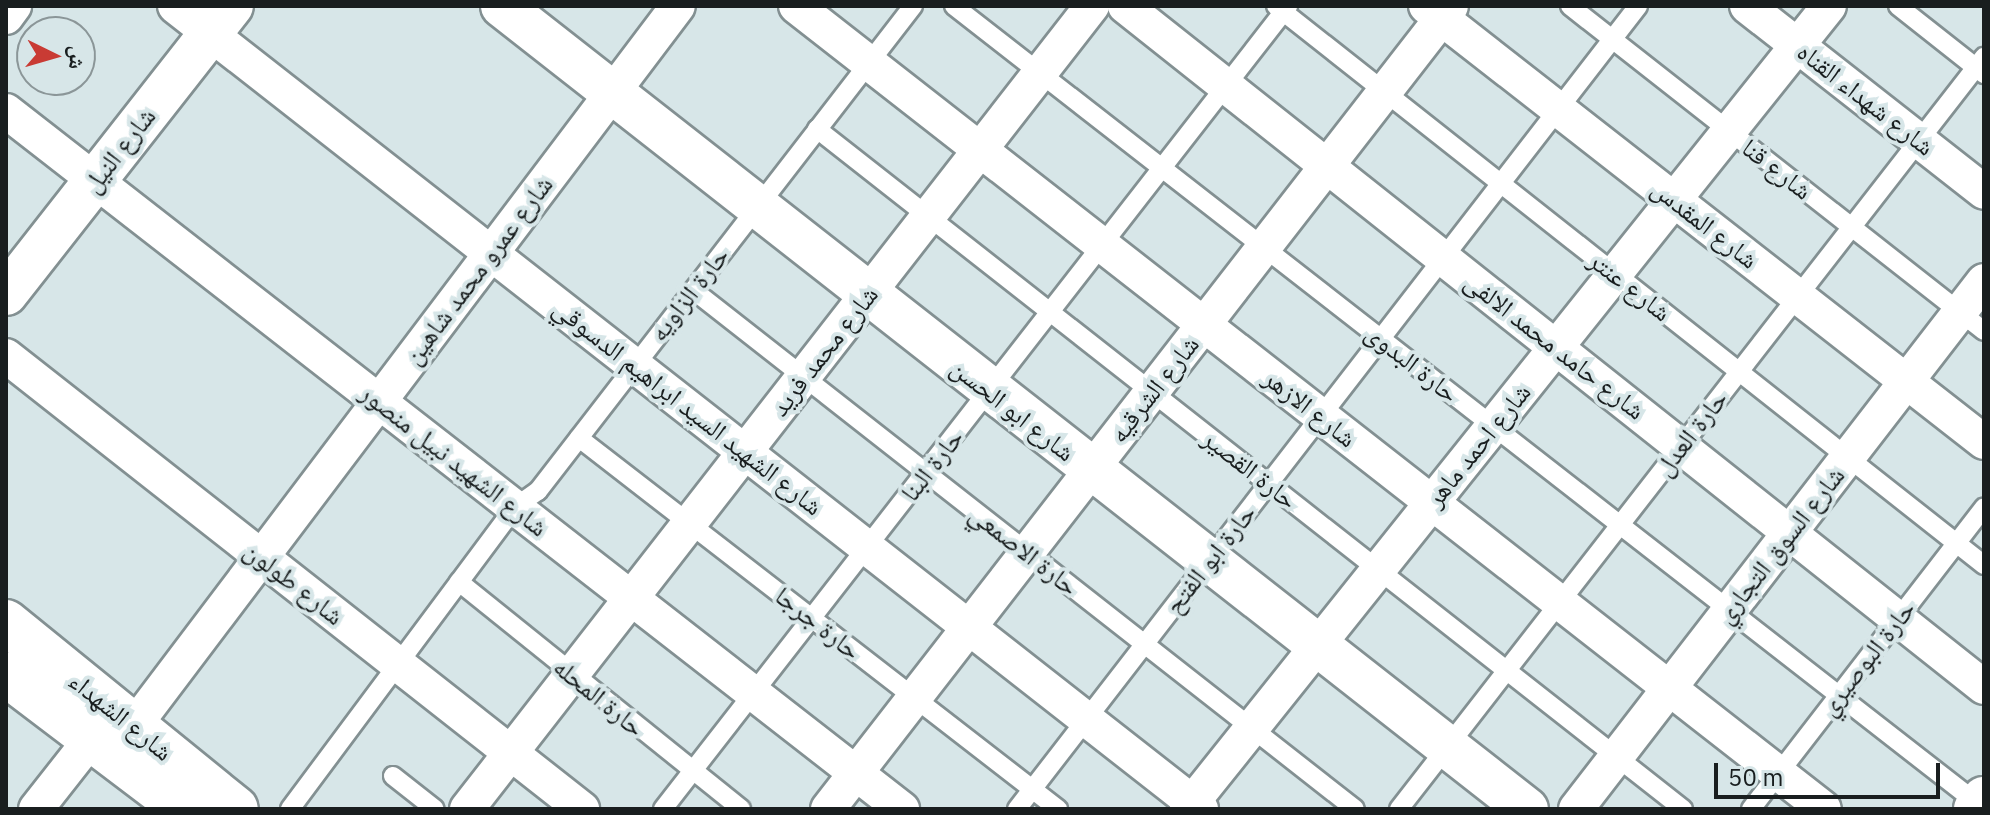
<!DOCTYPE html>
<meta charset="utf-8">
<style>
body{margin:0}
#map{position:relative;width:1990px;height:815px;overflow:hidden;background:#d7e6e8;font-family:"IBM Plex Sans","Noto Naskh Arabic",sans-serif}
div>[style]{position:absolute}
.roads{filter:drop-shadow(2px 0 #839092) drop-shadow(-2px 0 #839092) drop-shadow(0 2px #839092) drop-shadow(0 -2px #839092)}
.service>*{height:18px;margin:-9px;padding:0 9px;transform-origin:9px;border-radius:9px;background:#fff}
.minor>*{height:34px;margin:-17px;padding:0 17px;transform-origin:17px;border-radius:17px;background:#fff}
.tertiary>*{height:42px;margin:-21px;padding:0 21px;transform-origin:21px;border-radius:21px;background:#fff}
.primary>*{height:44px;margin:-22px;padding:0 22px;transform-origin:22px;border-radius:22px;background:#fff}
.trunk>*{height:44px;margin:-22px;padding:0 22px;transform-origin:22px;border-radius:22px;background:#fff}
span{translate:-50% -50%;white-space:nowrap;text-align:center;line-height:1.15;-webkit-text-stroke:8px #d7e6e8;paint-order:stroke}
.street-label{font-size:26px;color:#191e1f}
.frame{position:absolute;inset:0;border:8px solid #191e1f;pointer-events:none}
.north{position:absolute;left:16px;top:16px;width:80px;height:80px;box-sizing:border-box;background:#d7e6e8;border:2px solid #8b9698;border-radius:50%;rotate:95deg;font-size:22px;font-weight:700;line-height:32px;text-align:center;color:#191e1f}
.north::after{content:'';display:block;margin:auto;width:28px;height:36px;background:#c93b34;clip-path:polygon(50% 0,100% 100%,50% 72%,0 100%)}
.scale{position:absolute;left:1714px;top:763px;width:226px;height:36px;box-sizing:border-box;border:4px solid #191e1f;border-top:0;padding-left:10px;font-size:24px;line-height:28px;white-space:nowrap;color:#191e1f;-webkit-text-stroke:6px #d7e6e8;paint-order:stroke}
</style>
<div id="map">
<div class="roads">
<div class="service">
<i style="left:954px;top:6px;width:1302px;rotate:37.92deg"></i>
<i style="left:1276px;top:6px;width:902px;rotate:38.29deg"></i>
<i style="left:1570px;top:6px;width:526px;rotate:38.13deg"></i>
<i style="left:1898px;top:6px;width:110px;rotate:38.3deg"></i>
<i style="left:817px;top:129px;width:1101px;rotate:38.14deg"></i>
<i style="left:693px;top:290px;width:841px;rotate:38.1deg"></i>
<i style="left:579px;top:438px;width:606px;rotate:37.76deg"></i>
<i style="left:459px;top:582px;width:362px;rotate:38.8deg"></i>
<i style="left:393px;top:776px;width:53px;rotate:38.2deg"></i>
<i style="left:290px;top:809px;width:377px;rotate:-53.3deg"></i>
<i style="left:515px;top:507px;width:28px;rotate:-35deg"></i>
<i style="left:538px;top:491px;width:613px;rotate:-52.29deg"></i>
<i style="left:663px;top:809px;width:1018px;rotate:-52.11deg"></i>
<i style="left:1017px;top:809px;width:1015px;rotate:-52.28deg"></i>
<i style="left:1399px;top:809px;width:953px;rotate:-52.12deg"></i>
<i style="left:1751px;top:809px;width:381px;rotate:-52.3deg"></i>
</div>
<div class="minor">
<i style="left:175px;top:6px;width:1303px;rotate:38.05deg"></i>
<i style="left:796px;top:6px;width:1304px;rotate:37.99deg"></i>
<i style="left:1125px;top:6px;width:1096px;rotate:38.41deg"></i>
<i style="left:1426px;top:6px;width:708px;rotate:38deg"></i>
<i style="left:1747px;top:6px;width:301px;rotate:38.1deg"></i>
<i style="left:6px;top:17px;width:14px;rotate:-54deg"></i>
<i style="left:6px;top:111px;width:1136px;rotate:37.92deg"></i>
<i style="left:6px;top:356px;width:733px;rotate:38.18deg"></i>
<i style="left:134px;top:726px;width:902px;rotate:-52.93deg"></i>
<i style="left:36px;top:809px;width:89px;rotate:-51.8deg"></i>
<i style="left:467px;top:809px;width:1018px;rotate:-52.11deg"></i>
<i style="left:828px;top:809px;width:1016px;rotate:-52.19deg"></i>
<i style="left:1187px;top:809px;width:1028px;rotate:-51.36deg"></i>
<i style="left:1576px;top:809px;width:667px;rotate:-52.31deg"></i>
</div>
<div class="tertiary">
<i style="left:502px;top:6px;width:1302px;rotate:38.08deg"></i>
<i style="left:6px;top:294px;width:366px;rotate:-51.9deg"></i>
</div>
<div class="primary">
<i style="left:1976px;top:809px;width:13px;rotate:-51deg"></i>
</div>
<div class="trunk">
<i style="left:6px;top:622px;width:296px;rotate:39.1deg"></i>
<i style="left:6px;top:674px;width:223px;rotate:37.2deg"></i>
</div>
</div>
<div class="street-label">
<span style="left:1866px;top:99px;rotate:38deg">شارع شهداء القناه</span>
<span style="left:119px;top:150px;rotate:-52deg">شارع النيل</span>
<span style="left:1777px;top:169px;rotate:38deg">شارع قنا</span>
<span style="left:1705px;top:224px;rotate:38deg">شارع المقدس</span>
<span style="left:478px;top:270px;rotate:-53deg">شارع عمرو محمد شاهين</span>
<span style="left:1630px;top:286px;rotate:38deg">شارع عنتر</span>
<span style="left:689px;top:294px;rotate:-52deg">حارة الزاويه</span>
<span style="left:1555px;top:346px;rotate:38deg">شارع حامد محمد الالفى</span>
<span style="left:824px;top:351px;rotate:-52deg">شارع محمد فريد</span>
<span style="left:1412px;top:363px;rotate:38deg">حارة البدوى</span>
<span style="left:1154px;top:389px;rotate:-52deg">شارع الشرقيه</span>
<span style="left:688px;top:407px;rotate:38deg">شارع الشهيد السيد ابراهيم الدسوقي</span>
<span style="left:1310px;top:408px;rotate:38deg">شارع الازهر</span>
<span style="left:1013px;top:410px;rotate:38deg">شارع ابو الحسن</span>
<span style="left:1691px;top:433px;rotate:-52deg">حارة العدل</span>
<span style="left:1478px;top:445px;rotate:-51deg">شارع احمد ماهر</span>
<span style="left:454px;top:460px;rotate:38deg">شارع الشهيد نبيل منصور</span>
<span style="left:932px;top:465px;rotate:-52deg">حارة البنا</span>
<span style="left:1250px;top:469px;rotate:38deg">حارة القصير</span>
<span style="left:1780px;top:545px;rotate:-52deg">شارع السوق التجاري</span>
<span style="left:1024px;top:550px;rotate:38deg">حارة الاصمعي</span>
<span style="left:1210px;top:559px;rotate:-52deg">حارة ابو الفتح</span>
<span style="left:294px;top:583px;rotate:38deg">شارع طولون</span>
<span style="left:818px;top:623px;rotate:38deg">حارة جرجا</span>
<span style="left:1867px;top:658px;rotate:-52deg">حارة البوصيري</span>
<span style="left:599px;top:697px;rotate:39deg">حارة المحله</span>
<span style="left:121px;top:716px;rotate:39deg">شارع الشهداء</span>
</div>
<div class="frame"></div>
<div class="north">ش</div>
<div class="scale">50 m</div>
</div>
